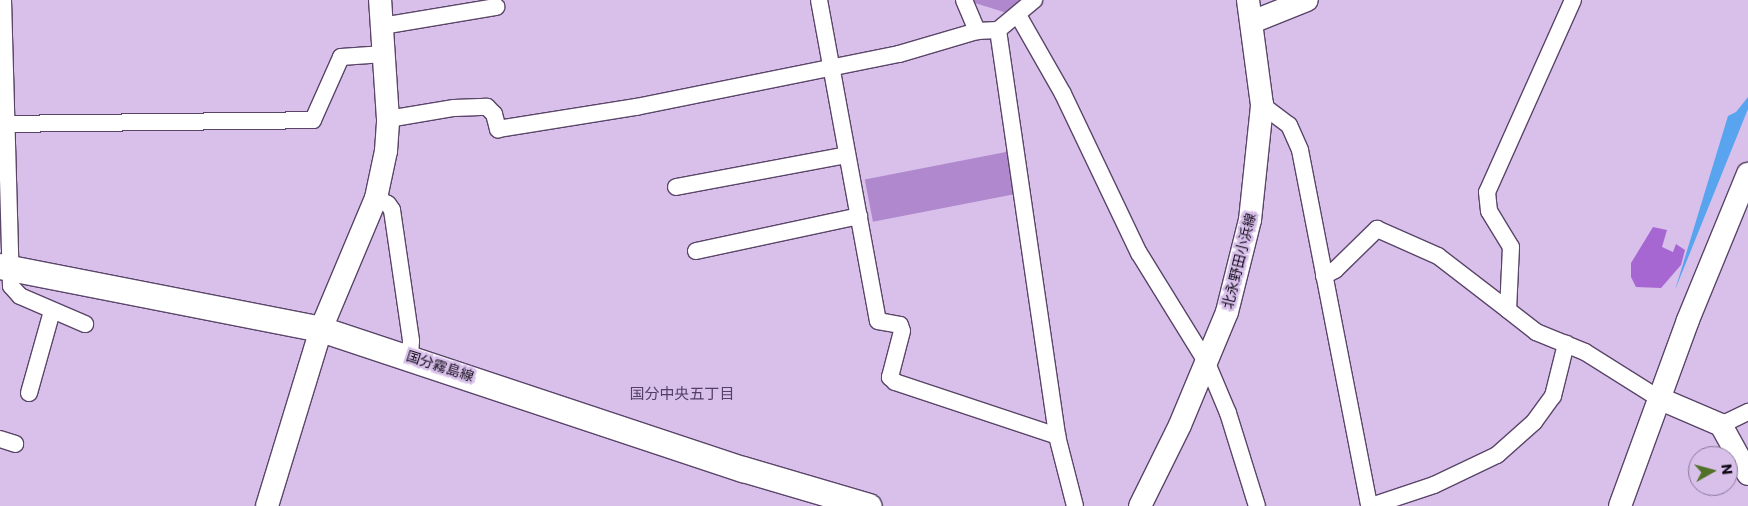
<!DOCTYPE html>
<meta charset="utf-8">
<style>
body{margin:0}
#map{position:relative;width:1748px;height:506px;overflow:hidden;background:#d8c0eb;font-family:Poppins,"Noto Sans JP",sans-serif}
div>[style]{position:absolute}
.green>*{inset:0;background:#b088ce;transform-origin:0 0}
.forest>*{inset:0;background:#a767d3}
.water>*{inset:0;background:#58a4ef}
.roads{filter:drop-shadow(1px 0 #5a4569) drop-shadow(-1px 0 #5a4569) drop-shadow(0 1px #5a4569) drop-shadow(0 -1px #5a4569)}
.street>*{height:16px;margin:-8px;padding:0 8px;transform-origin:8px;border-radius:8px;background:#fff}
.secondary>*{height:22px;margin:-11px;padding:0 11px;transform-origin:11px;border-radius:11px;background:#fff}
.primary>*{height:25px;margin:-12.5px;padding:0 12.5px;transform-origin:12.5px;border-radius:12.5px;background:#fff}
span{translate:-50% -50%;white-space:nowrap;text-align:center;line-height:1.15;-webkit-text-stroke:5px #d8c0eb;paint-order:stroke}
.street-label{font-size:14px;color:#130b19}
.neighbourhood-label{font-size:15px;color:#544064}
.north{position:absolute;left:1688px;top:446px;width:50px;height:50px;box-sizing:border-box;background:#d8c0eb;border:1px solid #897897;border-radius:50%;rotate:83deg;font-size:14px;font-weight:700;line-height:20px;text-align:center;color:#130b19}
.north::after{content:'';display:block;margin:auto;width:18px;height:22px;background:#517128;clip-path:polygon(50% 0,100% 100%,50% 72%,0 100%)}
</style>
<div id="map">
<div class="green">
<i style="clip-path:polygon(965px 0,1020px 0,1007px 13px)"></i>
<i style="left:1011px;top:151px;width:43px;height:149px;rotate:79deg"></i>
</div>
<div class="forest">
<i style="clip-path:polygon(1653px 227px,1667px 230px,1662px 247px,1673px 252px,1676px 244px,1685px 250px,1681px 265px,1661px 288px,1636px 287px,1631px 277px,1631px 263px)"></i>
</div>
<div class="water">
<i style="clip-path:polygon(1748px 97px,1748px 109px,1675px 290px,1728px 116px,1736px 112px)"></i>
</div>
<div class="roads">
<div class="street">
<i style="left:3px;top:0;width:286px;rotate:88.4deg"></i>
<i style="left:11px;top:286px;width:13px;rotate:48deg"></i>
<i style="left:20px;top:296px;width:71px;rotate:23.3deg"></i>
<i style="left:819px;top:0;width:326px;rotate:79.6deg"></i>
<i style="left:878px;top:321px;width:22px;rotate:10deg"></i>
<i style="left:900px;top:325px;width:6px;rotate:72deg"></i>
<i style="left:902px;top:331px;width:48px;rotate:104.6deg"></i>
<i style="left:890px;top:377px;width:7px;rotate:45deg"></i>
<i style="left:895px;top:382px;width:171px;rotate:18.4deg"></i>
<i style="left:964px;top:0;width:34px;rotate:67deg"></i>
<i style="left:1573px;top:0;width:210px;rotate:114.1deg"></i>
<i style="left:1487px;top:192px;width:19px;rotate:84deg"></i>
<i style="left:1489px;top:211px;width:42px;rotate:58.6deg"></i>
<i style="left:1511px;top:247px;width:63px;rotate:92.7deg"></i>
<i style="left:1508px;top:310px;width:36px;rotate:38deg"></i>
<i style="left:1536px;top:332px;width:53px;rotate:22.2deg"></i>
<i style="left:1585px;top:352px;width:86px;rotate:32.2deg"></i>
<i style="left:1018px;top:15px;width:91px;rotate:60.3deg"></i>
<i style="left:1063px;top:94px;width:176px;rotate:64.5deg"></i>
<i style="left:1139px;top:253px;width:129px;rotate:58.3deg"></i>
<i style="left:1207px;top:363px;width:54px;rotate:67.2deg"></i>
<i style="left:1228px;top:413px;width:97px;rotate:72.7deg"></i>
<i style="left:382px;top:26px;width:116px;rotate:-9.5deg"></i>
<i style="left:998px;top:30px;width:410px;rotate:81.7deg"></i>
<i style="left:1057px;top:436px;width:72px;rotate:75.6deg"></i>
<i style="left:1262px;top:105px;width:34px;rotate:37deg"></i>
<i style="left:1289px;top:125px;width:27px;rotate:66deg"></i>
<i style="left:1300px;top:150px;width:363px;rotate:79deg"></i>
<i style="left:388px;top:119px;width:67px;rotate:-9.5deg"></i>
<i style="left:454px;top:108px;width:33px;rotate:-2deg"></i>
<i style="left:487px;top:107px;width:10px;rotate:45deg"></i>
<i style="left:494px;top:114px;width:16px;rotate:75deg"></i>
<i style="left:498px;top:129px;width:140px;rotate:-9.1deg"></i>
<i style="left:636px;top:107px;width:268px;rotate:-11.4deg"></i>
<i style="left:899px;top:54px;width:81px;rotate:-16.4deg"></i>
<i style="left:977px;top:31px;width:21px;rotate:-3deg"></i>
<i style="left:998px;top:30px;width:47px;rotate:-39.8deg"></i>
<i style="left:0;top:124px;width:313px;rotate:-0.7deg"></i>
<i style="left:313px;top:120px;width:69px;rotate:-66deg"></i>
<i style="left:341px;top:57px;width:43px;rotate:-4deg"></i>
<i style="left:676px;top:187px;width:174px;rotate:-10.6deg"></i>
<i style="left:376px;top:198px;width:13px;rotate:27deg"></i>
<i style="left:388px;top:204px;width:7px;rotate:56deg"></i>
<i style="left:392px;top:210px;width:132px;rotate:81.7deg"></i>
<i style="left:411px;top:341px;width:14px;rotate:94deg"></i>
<i style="left:696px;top:251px;width:167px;rotate:-12.1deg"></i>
<i style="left:1324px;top:276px;width:13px;rotate:-29deg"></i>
<i style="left:1335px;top:270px;width:59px;rotate:-44.3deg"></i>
<i style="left:1377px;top:229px;width:67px;rotate:23.9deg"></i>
<i style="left:1438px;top:256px;width:88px;rotate:37.6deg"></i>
<i style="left:29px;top:393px;width:85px;rotate:-74.3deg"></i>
<i style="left:1721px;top:425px;width:30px;rotate:-26deg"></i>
<i style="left:0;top:439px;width:16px;rotate:18deg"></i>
<i style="left:1371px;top:506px;width:66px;rotate:-18.4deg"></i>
<i style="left:1434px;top:485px;width:70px;rotate:-25.5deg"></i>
<i style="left:1497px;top:455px;width:50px;rotate:-41.7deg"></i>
<i style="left:1534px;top:422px;width:32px;rotate:-54deg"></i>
<i style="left:1553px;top:396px;width:54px;rotate:-76deg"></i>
</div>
<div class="secondary">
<i style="left:1252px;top:22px;width:59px;rotate:-21.8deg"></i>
<i style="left:1658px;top:398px;width:69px;rotate:23.2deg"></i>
<i style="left:1721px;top:425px;width:56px;rotate:61.1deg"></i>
<i style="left:267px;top:506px;width:185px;rotate:-73deg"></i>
<i style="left:321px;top:329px;width:142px;rotate:-67.2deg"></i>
<i style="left:376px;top:198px;width:48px;rotate:-78deg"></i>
<i style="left:386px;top:151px;width:32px;rotate:-86deg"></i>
<i style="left:388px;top:119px;width:119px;rotate:-93.8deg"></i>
<i style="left:1140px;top:506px;width:90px;rotate:-63.7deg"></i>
<i style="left:1180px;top:425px;width:122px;rotate:-67.4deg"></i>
<i style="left:1227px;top:312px;width:95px;rotate:-76deg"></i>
<i style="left:1250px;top:220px;width:116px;rotate:-84deg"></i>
<i style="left:1262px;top:105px;width:106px;rotate:-97.6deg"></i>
<i style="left:1620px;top:506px;width:198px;rotate:-69.9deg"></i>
<i style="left:1688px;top:320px;width:158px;rotate:-67.7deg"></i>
</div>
<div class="primary">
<i style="left:0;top:266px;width:327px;rotate:11.1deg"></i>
<i style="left:321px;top:329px;width:445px;rotate:18.4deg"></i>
<i style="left:743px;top:469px;width:131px;rotate:16.4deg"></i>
</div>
</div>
<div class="street-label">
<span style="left:1239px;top:261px;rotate:-76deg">北永野田小浜線</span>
<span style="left:440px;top:366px;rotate:18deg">国分霧島線</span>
</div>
<div class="neighbourhood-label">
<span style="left:682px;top:394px">国分中央五丁目</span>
</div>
<div class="north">N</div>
</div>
